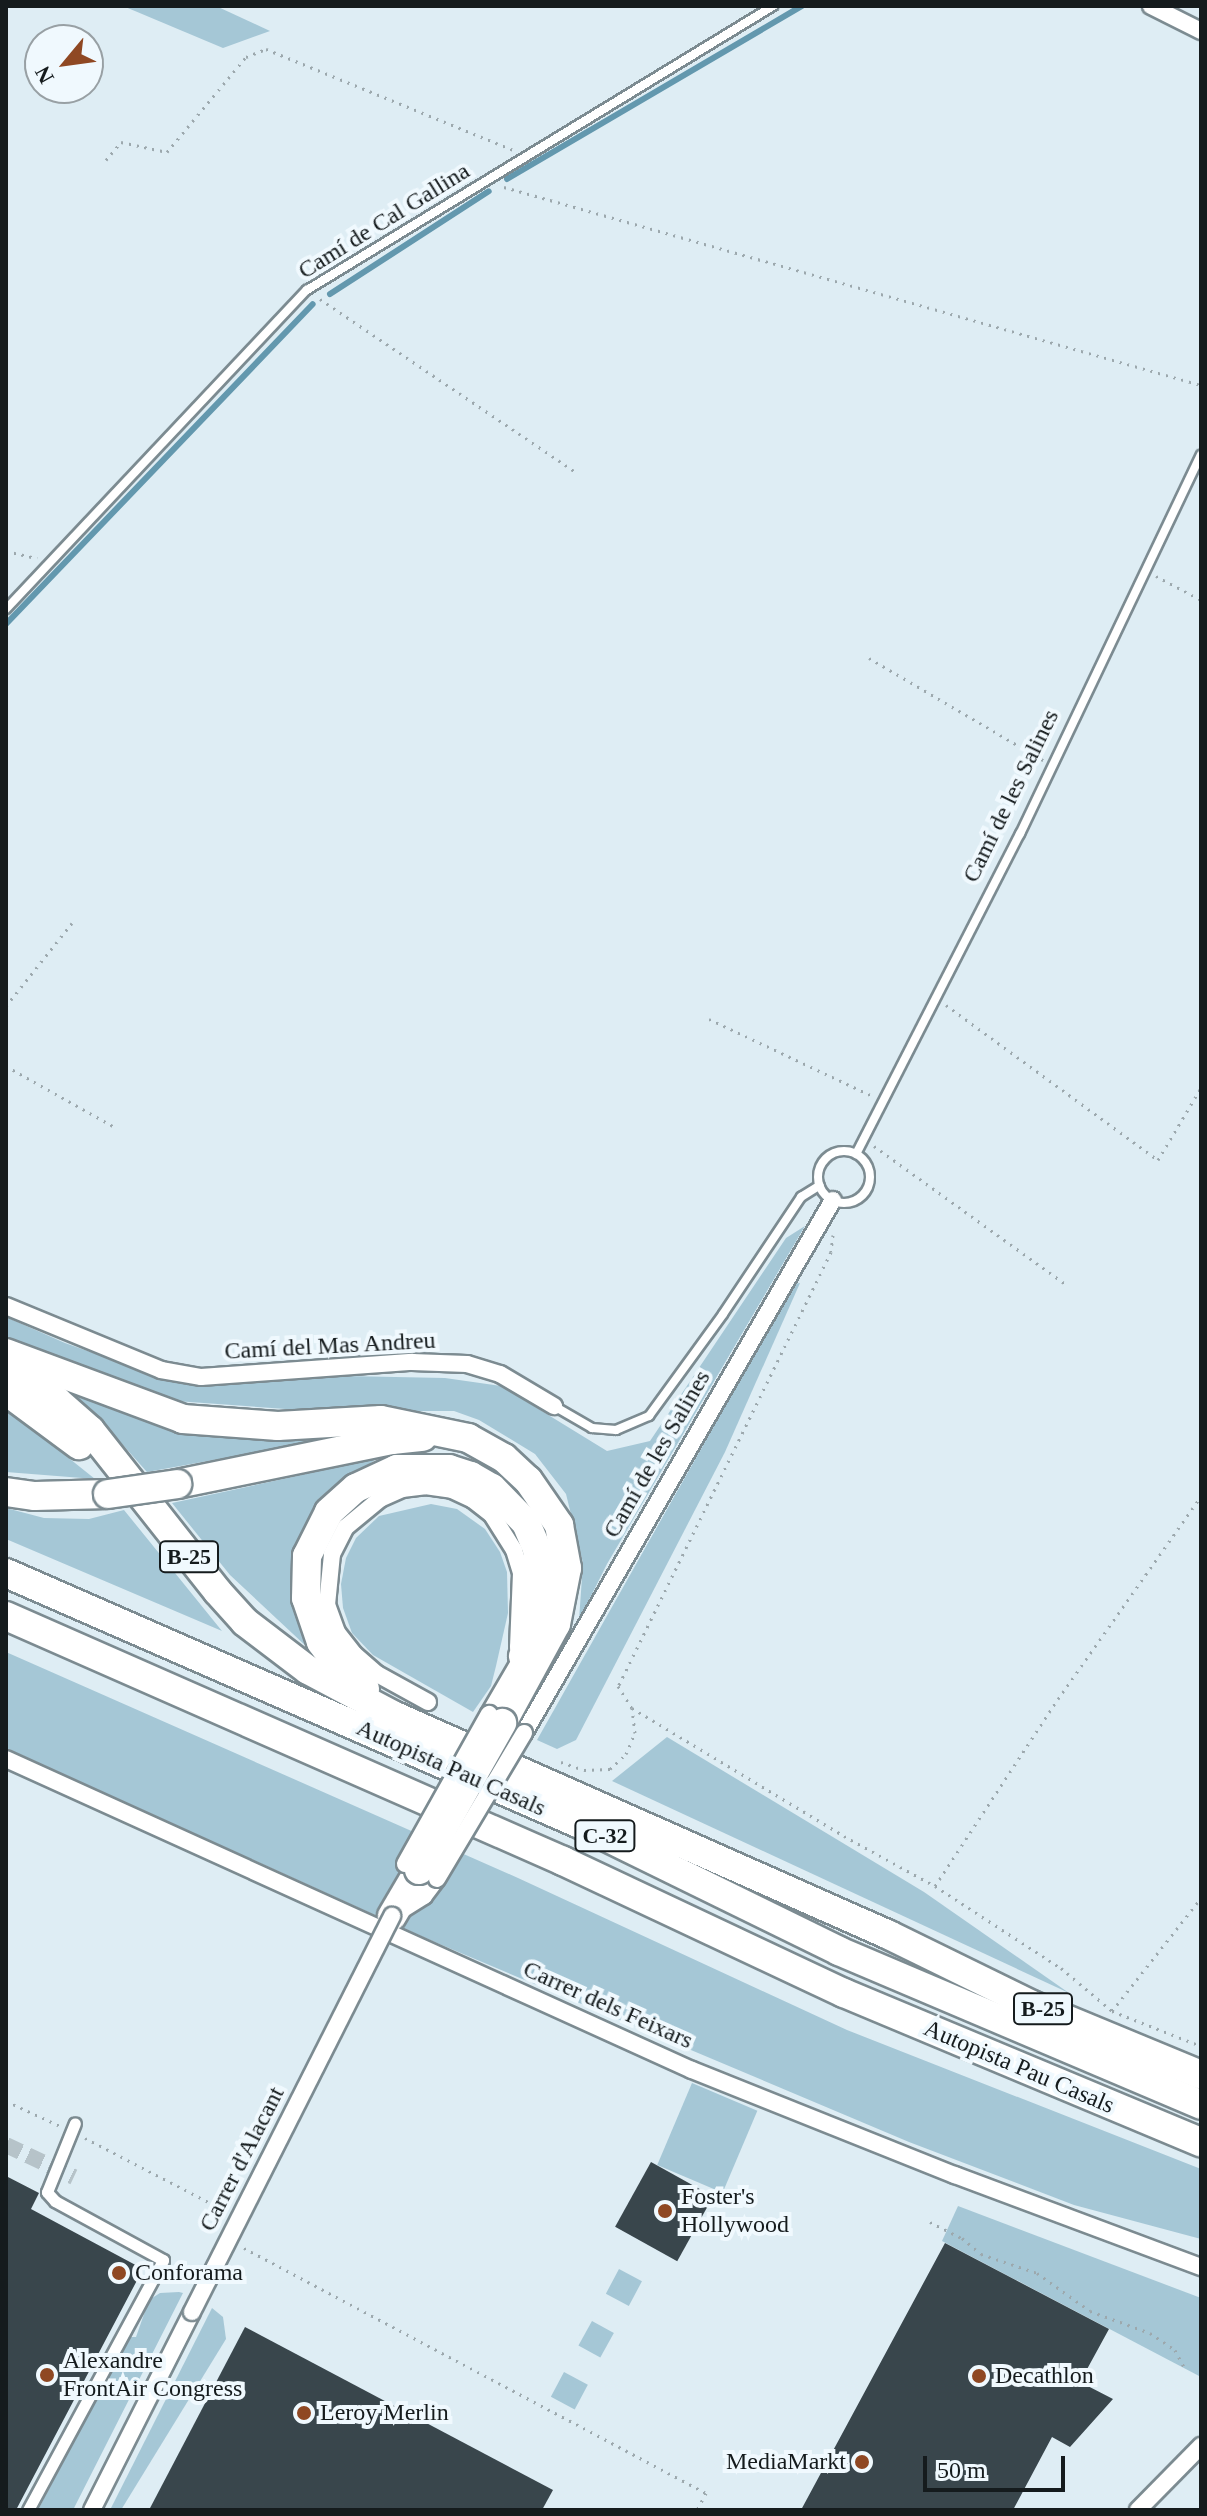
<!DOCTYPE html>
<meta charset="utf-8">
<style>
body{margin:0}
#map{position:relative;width:1207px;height:2516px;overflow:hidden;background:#deedf4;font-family:"Times New Roman",serif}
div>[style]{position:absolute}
.green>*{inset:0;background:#a5c7d6;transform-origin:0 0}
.stream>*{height:6px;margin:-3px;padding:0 3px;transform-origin:3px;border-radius:3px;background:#6398ae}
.building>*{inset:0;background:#39464c;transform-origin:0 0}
.minor-tunnel>*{height:16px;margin-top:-8px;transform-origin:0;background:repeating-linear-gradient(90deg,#b6c3c9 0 16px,transparent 0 24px)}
.path>*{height:3px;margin-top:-1.5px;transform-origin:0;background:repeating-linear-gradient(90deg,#9ca8ad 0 2px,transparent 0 8px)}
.roads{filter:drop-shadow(2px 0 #7c8b91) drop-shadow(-2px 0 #7c8b91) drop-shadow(0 2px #7c8b91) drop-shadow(0 -2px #7c8b91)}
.service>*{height:8px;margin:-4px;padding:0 4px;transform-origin:4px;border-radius:4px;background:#fff}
.service>.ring{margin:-4px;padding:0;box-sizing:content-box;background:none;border:8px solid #fff;border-radius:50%}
.pedestrian>*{height:11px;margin:-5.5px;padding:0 5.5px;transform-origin:5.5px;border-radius:5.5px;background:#fff}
.minor>*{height:16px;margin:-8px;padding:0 8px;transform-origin:8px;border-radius:8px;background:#fff}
.motorway>*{height:28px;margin:-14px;padding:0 14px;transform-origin:14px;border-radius:14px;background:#fff}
.bridges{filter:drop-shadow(2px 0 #7c8b91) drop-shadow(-2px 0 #7c8b91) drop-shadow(0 2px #7c8b91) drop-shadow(0 -2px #7c8b91)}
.minor-bridge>*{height:16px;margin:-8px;padding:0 8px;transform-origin:8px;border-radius:8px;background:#fff}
.motorway-bridge>*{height:28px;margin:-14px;padding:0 14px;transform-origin:14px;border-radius:14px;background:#fff}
.dots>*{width:22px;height:22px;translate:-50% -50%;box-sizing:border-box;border:4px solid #f0f9fe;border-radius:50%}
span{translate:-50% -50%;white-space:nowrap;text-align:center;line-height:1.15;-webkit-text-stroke:8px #f0f9fe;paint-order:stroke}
.shield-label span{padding:2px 6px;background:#f0f9fe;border:2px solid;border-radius:6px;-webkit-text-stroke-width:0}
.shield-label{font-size:22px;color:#151b1d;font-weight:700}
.street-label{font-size:24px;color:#151b1d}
.poi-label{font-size:24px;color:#151b1d}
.left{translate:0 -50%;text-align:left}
.right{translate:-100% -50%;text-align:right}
.frame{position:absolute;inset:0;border:8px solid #151b1d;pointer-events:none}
.north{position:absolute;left:24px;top:24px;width:80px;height:80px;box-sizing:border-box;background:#f0f9fe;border:2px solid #98a0a4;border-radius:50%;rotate:241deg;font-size:22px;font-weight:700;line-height:32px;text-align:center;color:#151b1d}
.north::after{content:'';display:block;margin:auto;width:28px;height:36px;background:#8f4823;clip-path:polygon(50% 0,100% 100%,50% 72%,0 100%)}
.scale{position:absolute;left:923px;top:2456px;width:142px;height:36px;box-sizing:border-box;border:4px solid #151b1d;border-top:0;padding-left:10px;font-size:24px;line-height:28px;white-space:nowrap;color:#151b1d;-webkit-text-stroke:6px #f0f9fe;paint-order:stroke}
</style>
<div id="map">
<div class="green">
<i style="clip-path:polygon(123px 6px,216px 6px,270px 31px,223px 48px)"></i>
<i style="clip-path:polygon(805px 1226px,607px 1564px,579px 1620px,583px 1563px,566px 1494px,535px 1454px,479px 1420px,454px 1411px,314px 1411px,176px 1401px,6px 1339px,6px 1317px,65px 1343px,175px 1382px,212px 1385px,345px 1376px,445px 1378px,501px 1386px,607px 1451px,650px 1441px,786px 1238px)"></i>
<i style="clip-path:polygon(800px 1283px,725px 1452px,576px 1740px,557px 1749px,537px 1740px,794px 1284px)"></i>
<i style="clip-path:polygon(66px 1388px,155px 1425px,207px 1435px,319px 1441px,147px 1472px,91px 1409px)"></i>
<i style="clip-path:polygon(6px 1409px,30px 1427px,95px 1479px,6px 1472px)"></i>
<i style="clip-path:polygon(376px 1459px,330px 1495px,306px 1525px,294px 1553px,290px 1599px,308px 1648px,230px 1575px,172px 1503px)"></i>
<i style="clip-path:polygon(431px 1504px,457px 1509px,485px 1529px,500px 1552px,507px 1572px,508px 1613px,496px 1666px,491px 1686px,473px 1712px,373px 1655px,352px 1633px,343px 1608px,341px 1584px,346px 1558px,356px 1538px,379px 1516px)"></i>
<i style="clip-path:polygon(6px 1508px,44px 1518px,89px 1519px,124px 1510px,222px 1631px,6px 1539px)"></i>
<i style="clip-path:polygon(6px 1652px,518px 1878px,847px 2030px,1201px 2169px,1201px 2239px,1074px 2205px,909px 2142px,430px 1940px,6px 1748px)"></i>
<i style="clip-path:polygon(667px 1737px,924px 1892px,1069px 1993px,612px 1781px)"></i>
<i style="left:692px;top:2083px;width:71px;height:89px;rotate:23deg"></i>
<i style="clip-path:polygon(958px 2206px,1201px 2298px,1201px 2377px,942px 2241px)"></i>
<i style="left:619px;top:2269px;width:26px;height:28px;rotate:28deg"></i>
<i style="clip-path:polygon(179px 2292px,183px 2293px,73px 2510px,38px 2510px,128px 2337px,136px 2337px,149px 2300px,160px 2293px)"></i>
<i style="clip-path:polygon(212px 2308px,223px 2317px,226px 2339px,121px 2510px,110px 2510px)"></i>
<i style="left:592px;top:2321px;width:25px;height:28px;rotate:29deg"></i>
<i style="left:564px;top:2372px;width:27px;height:28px;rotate:28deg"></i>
</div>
<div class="stream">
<i style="left:507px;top:179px;width:342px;rotate:-30.4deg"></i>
<i style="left:330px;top:294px;width:189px;rotate:-32.9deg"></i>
<i style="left:6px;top:624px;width:443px;rotate:-46.2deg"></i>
</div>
<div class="building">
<i style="left:651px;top:2162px;width:71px;height:74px;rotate:29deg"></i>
<i style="clip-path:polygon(6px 2176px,39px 2193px,31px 2209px,143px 2269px,16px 2510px,6px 2510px)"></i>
<i style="clip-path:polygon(945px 2243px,1109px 2329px,1080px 2382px,1113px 2399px,1070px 2447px,1052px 2437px,1013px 2510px,801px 2510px)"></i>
<i style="clip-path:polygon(245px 2327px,553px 2490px,542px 2510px,149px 2510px)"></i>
</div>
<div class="minor-tunnel">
<i style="left:6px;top:2145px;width:75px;rotate:25.2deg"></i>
</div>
<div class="path">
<i style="left:106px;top:160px;width:23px;rotate:-50deg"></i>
<i style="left:121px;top:142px;width:47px;rotate:12.3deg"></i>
<i style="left:167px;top:152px;width:124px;rotate:-50.3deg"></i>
<i style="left:246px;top:57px;width:22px;rotate:-22deg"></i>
<i style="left:266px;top:49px;width:267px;rotate:22.2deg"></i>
<i style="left:504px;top:187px;width:725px;rotate:15.86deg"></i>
<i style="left:320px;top:299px;width:310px;rotate:34.1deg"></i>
<i style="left:6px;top:551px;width:32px;rotate:13deg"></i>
<i style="left:1156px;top:576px;width:51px;rotate:28.1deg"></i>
<i style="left:869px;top:658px;width:202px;rotate:30.4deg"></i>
<i style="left:946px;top:1005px;width:263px;rotate:36.2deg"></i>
<i style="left:1158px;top:1160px;width:84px;rotate:-59.2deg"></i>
<i style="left:6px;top:1006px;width:106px;rotate:-51.5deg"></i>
<i style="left:709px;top:1019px;width:181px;rotate:25.2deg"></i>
<i style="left:6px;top:1066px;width:123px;rotate:29.3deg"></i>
<i style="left:874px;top:1146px;width:239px;rotate:35.8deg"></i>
<i style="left:833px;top:1235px;width:17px;rotate:97deg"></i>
<i style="left:831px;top:1252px;width:483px;rotate:116.1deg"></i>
<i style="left:618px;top:1686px;width:26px;rotate:58deg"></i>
<i style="left:632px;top:1708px;width:248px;rotate:31.1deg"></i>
<i style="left:844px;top:1836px;width:104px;rotate:28.8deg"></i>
<i style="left:935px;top:1886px;width:150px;rotate:33.1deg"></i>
<i style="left:1061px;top:1968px;width:67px;rotate:40.1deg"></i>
<i style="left:1112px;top:2011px;width:96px;rotate:21.5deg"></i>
<i style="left:561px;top:1762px;width:24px;rotate:19deg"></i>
<i style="left:584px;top:1770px;width:26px;rotate:-2deg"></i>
<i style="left:610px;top:1769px;width:22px;rotate:-43deg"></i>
<i style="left:626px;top:1754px;width:23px;rotate:-67deg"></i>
<i style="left:635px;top:1733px;width:25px;rotate:-97deg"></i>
<i style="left:935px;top:1886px;width:224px;rotate:-56.7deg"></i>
<i style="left:1058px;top:1699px;width:248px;rotate:-54.8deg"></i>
<i style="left:1112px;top:2011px;width:144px;rotate:-51.8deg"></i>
<i style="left:6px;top:2101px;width:60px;rotate:24.8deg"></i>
<i style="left:85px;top:2138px;width:157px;rotate:27.4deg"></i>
<i style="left:930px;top:2222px;width:36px;rotate:27deg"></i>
<i style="left:962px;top:2238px;width:25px;rotate:40deg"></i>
<i style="left:981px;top:2254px;width:59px;rotate:18.7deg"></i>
<i style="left:1037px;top:2273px;width:65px;rotate:35.6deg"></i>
<i style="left:1090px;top:2311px;width:64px;rotate:20.1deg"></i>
<i style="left:1150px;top:2333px;width:30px;rotate:34deg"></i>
<i style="left:1175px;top:2350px;width:21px;rotate:62deg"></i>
<i style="left:244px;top:2248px;width:523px;rotate:27.94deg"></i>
<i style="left:706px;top:2493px;width:17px;rotate:118deg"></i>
</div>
<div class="roads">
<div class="service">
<i style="left:6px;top:609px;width:439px;rotate:-46.7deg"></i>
<i style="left:307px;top:290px;width:546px;rotate:-31.36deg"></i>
<i class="ring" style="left:818px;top:1151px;width:44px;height:44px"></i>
<i style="left:856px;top:1154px;width:360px;rotate:-62.9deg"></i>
<i style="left:1020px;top:834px;width:420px;rotate:-64.5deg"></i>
<i style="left:554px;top:1406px;width:44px;rotate:30.1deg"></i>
<i style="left:592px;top:1428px;width:24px;rotate:5deg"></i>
<i style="left:616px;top:1430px;width:36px;rotate:-23deg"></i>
<i style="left:649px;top:1416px;width:126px;rotate:-54deg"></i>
<i style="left:723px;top:1314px;width:141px;rotate:-56.3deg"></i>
<i style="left:801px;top:1197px;width:22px;rotate:-32deg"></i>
</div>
<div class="pedestrian">
<i style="left:28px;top:2510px;width:284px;rotate:-61.6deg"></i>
<i style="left:163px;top:2260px;width:123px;rotate:-151.4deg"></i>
<i style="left:55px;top:2201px;width:12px;rotate:-132deg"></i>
<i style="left:47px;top:2192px;width:74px;rotate:-67.9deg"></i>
</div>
<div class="minor">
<i style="left:1151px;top:6px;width:56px;rotate:26.6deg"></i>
<i style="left:6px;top:1306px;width:168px;rotate:22.4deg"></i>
<i style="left:161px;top:1370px;width:41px;rotate:9.9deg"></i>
<i style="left:201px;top:1377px;width:212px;rotate:-4.1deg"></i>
<i style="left:412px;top:1362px;width:55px;rotate:2.1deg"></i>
<i style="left:467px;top:1364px;width:34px;rotate:17deg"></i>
<i style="left:500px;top:1374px;width:63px;rotate:30.7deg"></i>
<i style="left:428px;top:1702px;width:58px;rotate:-151.2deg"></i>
<i style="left:377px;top:1674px;width:30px;rotate:-139deg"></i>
<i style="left:354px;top:1654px;width:28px;rotate:-128deg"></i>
<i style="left:337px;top:1632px;width:29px;rotate:-110deg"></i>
<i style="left:327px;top:1605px;width:51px;rotate:-84.4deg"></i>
<i style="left:332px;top:1554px;width:30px;rotate:-63deg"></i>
<i style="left:346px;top:1527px;width:44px;rotate:-39.5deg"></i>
<i style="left:380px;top:1499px;width:24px;rotate:-24deg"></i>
<i style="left:402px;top:1489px;width:23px;rotate:-7deg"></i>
<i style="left:425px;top:1486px;width:27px;rotate:8deg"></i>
<i style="left:452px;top:1490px;width:23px;rotate:25deg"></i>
<i style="left:473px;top:1500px;width:24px;rotate:38deg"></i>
<i style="left:492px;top:1515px;width:41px;rotate:57.8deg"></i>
<i style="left:514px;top:1550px;width:24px;rotate:73deg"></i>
<i style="left:521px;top:1573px;width:74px;rotate:92.3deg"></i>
<i style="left:518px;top:1647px;width:12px;rotate:76deg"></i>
<i style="left:521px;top:1659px;width:64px;rotate:120.2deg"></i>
<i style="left:524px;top:1733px;width:616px;rotate:-59.9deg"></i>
<i style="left:6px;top:1759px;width:753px;rotate:24.39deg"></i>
<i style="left:692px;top:2070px;width:283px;rotate:21.8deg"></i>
<i style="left:955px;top:2175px;width:263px;rotate:20.5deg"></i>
<i style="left:397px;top:1913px;width:32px;rotate:-32deg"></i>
<i style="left:424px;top:1896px;width:21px;rotate:-53deg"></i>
<i style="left:92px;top:2510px;width:222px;rotate:-63.2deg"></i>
<i style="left:1138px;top:2510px;width:90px;rotate:-45.5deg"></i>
</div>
<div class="motorway">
<i style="left:6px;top:1353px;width:189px;rotate:20.4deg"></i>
<i style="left:183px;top:1419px;width:95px;rotate:4.2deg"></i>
<i style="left:278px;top:1426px;width:103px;rotate:-3.3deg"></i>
<i style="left:381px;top:1420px;width:89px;rotate:11.7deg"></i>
<i style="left:468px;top:1438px;width:41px;rotate:29.1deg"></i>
<i style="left:504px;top:1458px;width:33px;rotate:43deg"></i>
<i style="left:528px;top:1480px;width:55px;rotate:55.4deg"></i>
<i style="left:559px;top:1525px;width:44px;rotate:79.5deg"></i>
<i style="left:567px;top:1568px;width:57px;rotate:101.1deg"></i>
<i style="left:556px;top:1624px;width:113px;rotate:118.6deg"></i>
<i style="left:6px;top:1372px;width:59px;rotate:29.6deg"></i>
<i style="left:57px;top:1401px;width:44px;rotate:41.3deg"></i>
<i style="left:90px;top:1430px;width:206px;rotate:51.7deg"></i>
<i style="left:218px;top:1592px;width:40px;rotate:48deg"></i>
<i style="left:245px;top:1622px;width:79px;rotate:37.3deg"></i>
<i style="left:308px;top:1670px;width:98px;rotate:27.9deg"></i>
<i style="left:395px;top:1716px;width:540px;rotate:23.91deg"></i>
<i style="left:889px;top:1935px;width:159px;rotate:26.1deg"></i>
<i style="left:1032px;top:2005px;width:183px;rotate:22.5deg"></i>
<i style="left:10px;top:1394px;width:86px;rotate:36.5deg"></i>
<i style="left:177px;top:1484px;width:219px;rotate:-11.6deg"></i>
<i style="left:392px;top:1440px;width:31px;rotate:-6deg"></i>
<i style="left:6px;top:1492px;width:29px;rotate:8deg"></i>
<i style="left:35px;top:1496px;width:73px;rotate:-1.6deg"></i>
<i style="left:6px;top:1573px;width:626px;rotate:23.62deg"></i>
<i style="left:580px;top:1824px;width:288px;rotate:26.1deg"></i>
<i style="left:839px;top:1951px;width:393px;rotate:23deg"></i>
<i style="left:6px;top:1616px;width:609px;rotate:23.74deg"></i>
<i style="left:563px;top:1861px;width:310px;rotate:25.2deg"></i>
<i style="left:844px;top:1993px;width:387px;rotate:22.7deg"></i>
<i style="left:365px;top:1689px;width:35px;rotate:-139deg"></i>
<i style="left:339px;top:1666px;width:30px;rotate:-127deg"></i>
<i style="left:321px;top:1642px;width:46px;rotate:-108.8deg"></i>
<i style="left:306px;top:1598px;width:42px;rotate:-88.6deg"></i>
<i style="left:307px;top:1556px;width:49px;rotate:-63.4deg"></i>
<i style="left:329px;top:1512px;width:36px;rotate:-42deg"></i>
<i style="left:356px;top:1488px;width:45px;rotate:-24.9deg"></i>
<i style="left:397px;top:1469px;width:52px"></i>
<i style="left:449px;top:1469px;width:23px;rotate:18deg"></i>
<i style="left:471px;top:1476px;width:24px;rotate:30deg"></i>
<i style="left:492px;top:1488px;width:49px;rotate:45.8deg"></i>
<i style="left:526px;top:1523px;width:28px;rotate:67deg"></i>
<i style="left:537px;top:1549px;width:42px;rotate:83.2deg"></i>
<i style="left:542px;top:1591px;width:49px;rotate:102.9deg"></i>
<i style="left:531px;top:1639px;width:19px;rotate:115deg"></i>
<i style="left:392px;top:1916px;width:53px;rotate:-59.6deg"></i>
</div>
</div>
<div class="bridges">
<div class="minor-bridge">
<i style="left:405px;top:1864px;width:172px;rotate:-60.8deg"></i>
<i style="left:437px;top:1879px;width:170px;rotate:-59.2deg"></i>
<i style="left:192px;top:2312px;width:444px;rotate:-63.2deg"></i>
</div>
<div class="motorway-bridge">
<i style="left:108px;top:1494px;width:70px;rotate:-8.2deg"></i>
<i style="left:419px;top:1870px;width:169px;rotate:-60.5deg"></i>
</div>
</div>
<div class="dots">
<i style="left:665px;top:2211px;background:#8f4823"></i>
<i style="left:119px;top:2273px;background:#8f4823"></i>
<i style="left:47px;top:2375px;background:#8f4823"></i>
<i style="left:979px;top:2376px;background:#8f4823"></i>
<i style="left:304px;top:2413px;background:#8f4823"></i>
<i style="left:862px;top:2462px;background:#8f4823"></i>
</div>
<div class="shield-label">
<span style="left:189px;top:1557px">B-25</span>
<span style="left:605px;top:1836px">C-32</span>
<span style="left:1043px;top:2009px">B-25</span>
</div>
<div class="street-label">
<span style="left:384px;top:221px;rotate:-32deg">Camí de Cal Gallina</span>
<span style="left:1011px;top:796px;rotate:-64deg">Camí de les Salines</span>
<span style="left:330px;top:1346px;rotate:-3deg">Camí del Mas Andreu</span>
<span style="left:657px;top:1454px;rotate:-60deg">Camí de les Salines</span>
<span style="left:451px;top:1768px;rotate:24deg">Autopista Pau Casals</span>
<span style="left:608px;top:2005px;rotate:24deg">Carrer dels Feixars</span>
<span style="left:1019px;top:2067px;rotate:23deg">Autopista Pau Casals</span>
<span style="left:242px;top:2159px;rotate:-63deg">Carrer d'Alacant</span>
</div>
<div class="poi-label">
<span class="left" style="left:681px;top:2211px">Foster's<br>Hollywood</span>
<span class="left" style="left:135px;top:2273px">Conforama</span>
<span class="left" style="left:63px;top:2375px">Alexandre<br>FrontAir Congress</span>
<span class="left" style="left:995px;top:2376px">Decathlon</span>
<span class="left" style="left:320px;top:2413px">Leroy Merlin</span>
<span class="right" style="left:846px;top:2462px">MediaMarkt</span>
</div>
<div class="frame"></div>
<div class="north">N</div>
<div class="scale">50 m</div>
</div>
